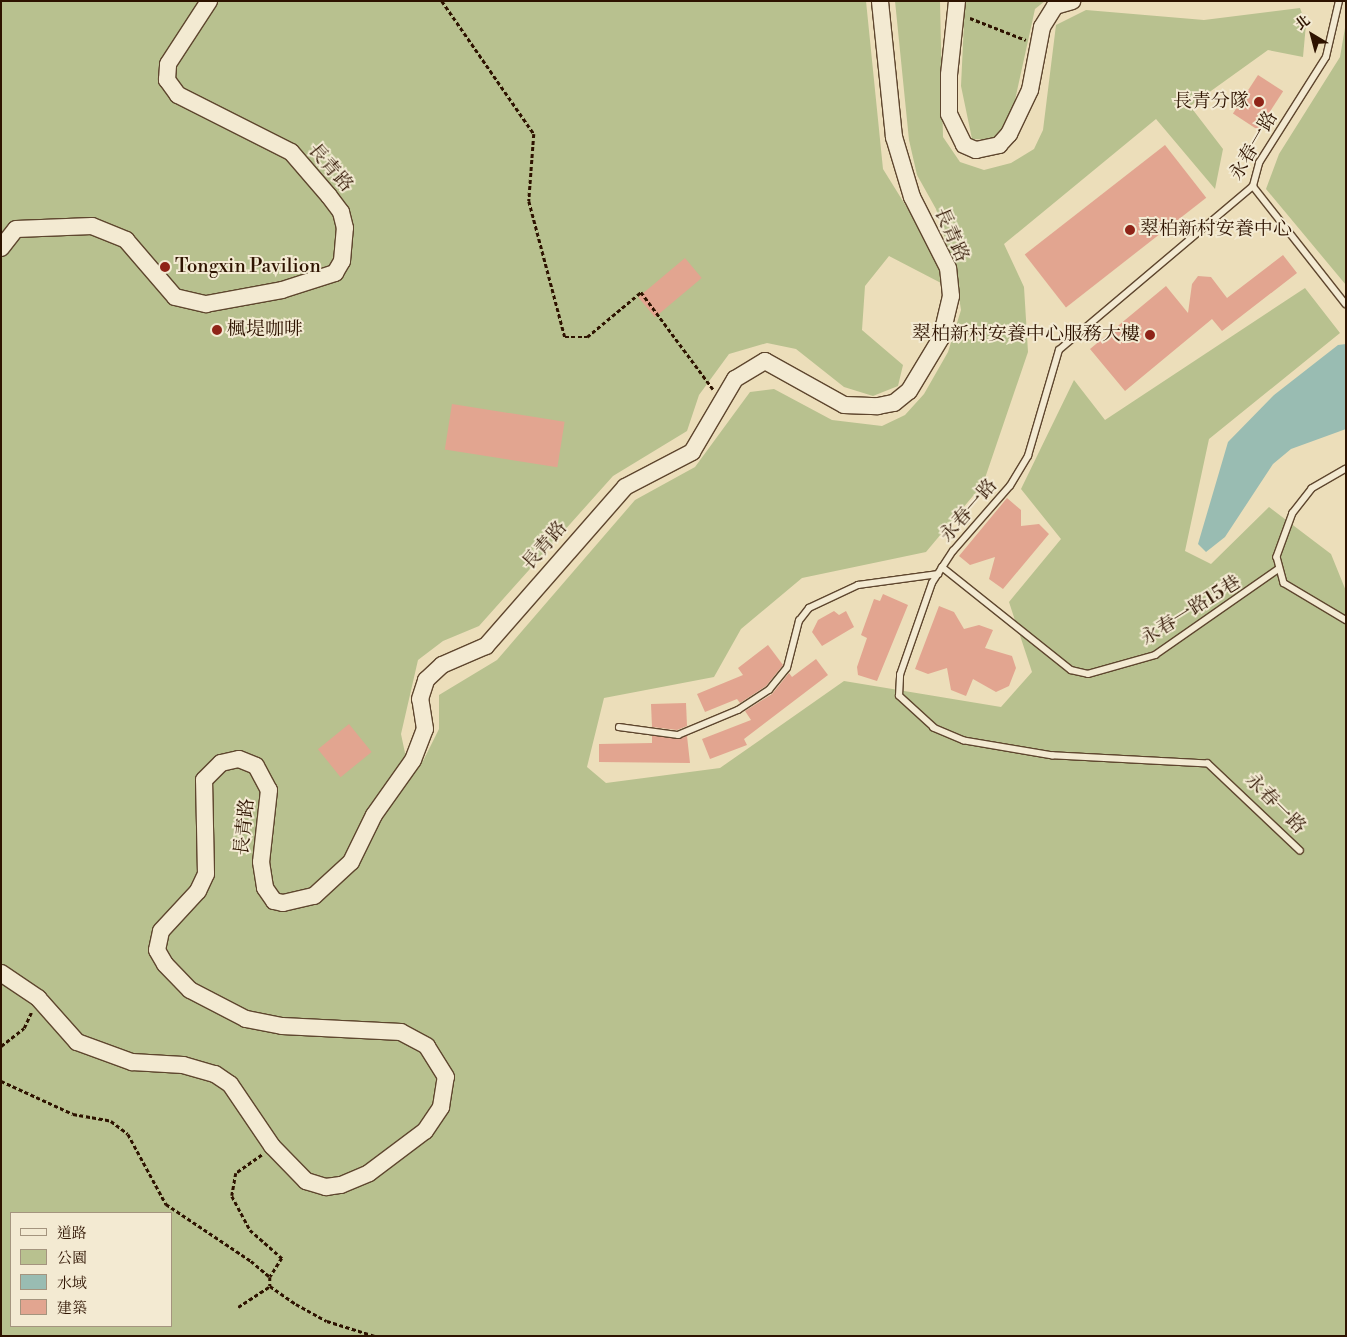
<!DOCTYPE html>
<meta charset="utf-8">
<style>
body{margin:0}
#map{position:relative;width:1347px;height:1337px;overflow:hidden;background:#ecdeba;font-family:"Libre Bodoni","Noto Serif TC",serif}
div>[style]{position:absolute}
.green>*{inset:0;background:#b8c18f}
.water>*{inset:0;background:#99bcb2}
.building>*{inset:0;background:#e2a590;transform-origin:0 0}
.path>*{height:2.5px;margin-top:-1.25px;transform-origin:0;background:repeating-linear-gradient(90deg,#2e1300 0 4px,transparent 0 6.5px)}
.roads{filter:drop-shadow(1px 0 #5e462e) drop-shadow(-1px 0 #5e462e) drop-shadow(0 1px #5e462e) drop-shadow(0 -1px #5e462e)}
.lane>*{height:5.5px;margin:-2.75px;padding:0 2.75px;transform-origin:2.75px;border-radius:2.75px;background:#f3ead2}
.secondary>*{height:16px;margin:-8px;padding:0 8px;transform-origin:8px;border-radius:8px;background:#f3ead2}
.dots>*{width:14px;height:14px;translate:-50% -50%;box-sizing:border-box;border:2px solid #f3ead2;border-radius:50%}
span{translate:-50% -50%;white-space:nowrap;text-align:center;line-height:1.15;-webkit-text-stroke:4px #f3ead2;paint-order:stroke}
.poi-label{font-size:19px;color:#2e1300}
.right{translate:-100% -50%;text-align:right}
.left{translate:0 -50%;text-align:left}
.street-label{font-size:19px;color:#2e1300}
.frame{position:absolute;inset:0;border:2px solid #2e1300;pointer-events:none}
.legend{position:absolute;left:10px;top:1212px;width:162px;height:115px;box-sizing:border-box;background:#f3ead2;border:1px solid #a4947e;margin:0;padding:6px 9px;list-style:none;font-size:15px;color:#2e1300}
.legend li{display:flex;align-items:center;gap:10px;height:25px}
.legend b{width:25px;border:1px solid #a4947e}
.north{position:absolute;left:1287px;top:10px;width:50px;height:50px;-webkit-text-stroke:4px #f3ead2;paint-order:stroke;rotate:323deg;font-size:14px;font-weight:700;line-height:20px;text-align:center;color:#2e1300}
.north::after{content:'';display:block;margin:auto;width:18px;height:22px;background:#2e1300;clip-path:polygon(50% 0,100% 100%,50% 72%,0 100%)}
</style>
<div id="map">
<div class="green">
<i style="clip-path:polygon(evenodd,1px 1px,866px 1px,883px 169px,937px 256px,941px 283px,889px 256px,865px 286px,862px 330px,903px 365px,898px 386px,873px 396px,844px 387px,796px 349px,767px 343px,729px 354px,699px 395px,687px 431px,613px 476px,479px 626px,443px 641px,418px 660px,401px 734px,405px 753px,423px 761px,439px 729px,439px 695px,497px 660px,635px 500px,695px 467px,750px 392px,774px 389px,832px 420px,882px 426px,905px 415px,924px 394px,948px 352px,961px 310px,955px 272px,936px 209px,917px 175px,909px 140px,895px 1px,940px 1px,943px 137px,960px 162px,984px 170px,1011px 163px,1034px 149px,1043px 130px,1056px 25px,1086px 10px,1204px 20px,1300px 8px,1306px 24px,1303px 57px,1268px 50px,1190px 106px,1223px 149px,1215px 189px,1156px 119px,1004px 244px,1024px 287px,1028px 352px,983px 484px,926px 552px,802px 578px,741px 629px,714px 677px,604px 698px,587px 767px,606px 783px,720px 768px,844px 681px,1001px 707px,1032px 672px,1009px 602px,1061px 539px,1021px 489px,1074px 380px,1105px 420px,1305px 288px,1340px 333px,1209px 439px,1185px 551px,1211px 564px,1269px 507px,1331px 554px,1346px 591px,1346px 1336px,1px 1336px,1px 1px,11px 1213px,171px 1213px,171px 1326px,11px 1326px,11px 1213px)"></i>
<i style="clip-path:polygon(965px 1px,1045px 1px,1035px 9px,1008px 132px,995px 140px,972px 139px,961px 86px)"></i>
<i style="clip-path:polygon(1346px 22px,1346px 285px,1266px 189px,1279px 154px,1340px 57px)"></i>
</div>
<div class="water">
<i style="clip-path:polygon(1346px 344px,1346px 429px,1291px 449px,1273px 464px,1225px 537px,1206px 552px,1198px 544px,1228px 442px,1274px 395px,1338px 345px)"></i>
</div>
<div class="building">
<i style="left:1258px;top:75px;width:30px;height:46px;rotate:33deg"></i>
<i style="left:1165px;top:145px;width:67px;height:178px;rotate:52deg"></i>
<i style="clip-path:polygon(1283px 255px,1297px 273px,1222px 331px,1212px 319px,1125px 391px,1090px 349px,1166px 286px,1188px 313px,1192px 284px,1198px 276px,1211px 277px,1227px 298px)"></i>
<i style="left:685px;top:258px;width:26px;height:61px;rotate:50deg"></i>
<i style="left:452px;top:404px;width:114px;height:46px;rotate:9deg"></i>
<i style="clip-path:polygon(1007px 498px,1021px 510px,1021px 526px,1039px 524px,1049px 534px,1003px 589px,989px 579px,995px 557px,970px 565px,959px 556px)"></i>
<i style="clip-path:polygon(883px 594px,908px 605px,877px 681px,858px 675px,857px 667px,867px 638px,861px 635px,874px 599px,880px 601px)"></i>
<i style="clip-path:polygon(939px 606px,954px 612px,964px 629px,979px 625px,993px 630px,985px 648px,1012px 656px,1016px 668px,1009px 686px,996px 692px,973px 679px,966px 696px,951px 690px,947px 668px,928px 674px,915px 669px)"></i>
<i style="clip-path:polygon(834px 611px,839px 615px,846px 611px,854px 627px,822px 646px,812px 632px,818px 620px)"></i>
<i style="clip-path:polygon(768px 645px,783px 665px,766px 686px,740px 703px,737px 699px,705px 712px,697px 694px,743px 675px,738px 668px)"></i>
<i style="clip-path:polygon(816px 659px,828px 675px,744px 739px,747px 745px,710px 759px,702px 739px,751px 720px,745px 711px,772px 694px,789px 673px,792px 677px)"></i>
<i style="clip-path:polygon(686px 703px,687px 726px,677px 730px,652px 727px,651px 704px)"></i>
<i style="left:349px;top:724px;width:36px;height:40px;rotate:51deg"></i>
<i style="clip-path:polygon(652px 736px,687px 736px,690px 763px,599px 762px,599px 744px,652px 743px)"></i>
</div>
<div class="path">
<i style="left:442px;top:1px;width:162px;rotate:55.3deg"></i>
<i style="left:534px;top:134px;width:67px;rotate:94.3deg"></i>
<i style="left:529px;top:201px;width:141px;rotate:75.2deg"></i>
<i style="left:565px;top:337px;width:22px"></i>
<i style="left:587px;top:337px;width:70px;rotate:-39.8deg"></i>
<i style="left:641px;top:292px;width:121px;rotate:53.4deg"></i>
<i style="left:970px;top:18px;width:60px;rotate:21.4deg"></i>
<i style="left:1px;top:1046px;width:29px;rotate:-38deg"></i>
<i style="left:24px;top:1028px;width:17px;rotate:-65deg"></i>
<i style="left:1px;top:1081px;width:79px;rotate:24.6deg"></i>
<i style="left:73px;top:1114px;width:39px;rotate:10deg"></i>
<i style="left:111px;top:1121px;width:21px;rotate:37deg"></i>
<i style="left:128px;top:1134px;width:80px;rotate:61.5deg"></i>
<i style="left:166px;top:1204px;width:102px;rotate:33.8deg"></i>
<i style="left:251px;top:1261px;width:25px;rotate:40deg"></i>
<i style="left:270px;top:1277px;width:9px;rotate:90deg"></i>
<i style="left:270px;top:1286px;width:32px;rotate:35deg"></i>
<i style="left:296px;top:1304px;width:35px;rotate:29deg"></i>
<i style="left:327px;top:1321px;width:50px;rotate:17.4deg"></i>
<i style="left:262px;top:1155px;width:32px;rotate:145deg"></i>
<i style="left:236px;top:1173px;width:23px;rotate:100deg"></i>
<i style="left:232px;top:1196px;width:38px;rotate:62deg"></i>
<i style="left:250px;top:1230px;width:43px;rotate:41.2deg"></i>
<i style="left:282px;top:1258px;width:22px;rotate:122deg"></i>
<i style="left:238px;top:1307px;width:38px;rotate:-33deg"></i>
</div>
<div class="roads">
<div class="lane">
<i style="left:1253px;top:186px;width:150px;rotate:51.8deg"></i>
<i style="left:1346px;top:469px;width:39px;rotate:150deg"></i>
<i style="left:1312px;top:489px;width:31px;rotate:128deg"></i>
<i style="left:1293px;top:513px;width:47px;rotate:110deg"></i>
<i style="left:1277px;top:557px;width:27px;rotate:75deg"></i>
<i style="left:1284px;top:583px;width:72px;rotate:30.8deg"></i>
<i style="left:942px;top:567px;width:165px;rotate:38.6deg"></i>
<i style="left:1071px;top:670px;width:17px;rotate:13deg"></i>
<i style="left:1088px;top:674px;width:70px;rotate:-15.8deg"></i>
<i style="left:1155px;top:655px;width:149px;rotate:-34.9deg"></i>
<i style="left:619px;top:727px;width:60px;rotate:7.7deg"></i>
<i style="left:678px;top:735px;width:65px;rotate:-22.6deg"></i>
<i style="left:738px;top:710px;width:37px;rotate:-33deg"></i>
<i style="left:769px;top:690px;width:28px;rotate:-51deg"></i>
<i style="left:787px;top:668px;width:49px;rotate:-75.7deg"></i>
<i style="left:799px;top:621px;width:16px;rotate:-52deg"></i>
<i style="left:809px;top:608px;width:54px;rotate:-25.1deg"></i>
<i style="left:858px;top:585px;width:81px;rotate:-7.8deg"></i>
<i style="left:1300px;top:851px;width:127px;rotate:-136.6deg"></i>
<i style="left:1208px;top:764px;width:155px;rotate:-177deg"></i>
<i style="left:1053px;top:756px;width:90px;rotate:-170.4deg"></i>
<i style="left:964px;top:741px;width:33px;rotate:-157deg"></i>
<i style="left:934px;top:728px;width:47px;rotate:-137.6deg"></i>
<i style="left:899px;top:696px;width:21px;rotate:-87deg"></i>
<i style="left:900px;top:675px;width:97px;rotate:-70.8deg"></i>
<i style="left:932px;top:583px;width:38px;rotate:-57deg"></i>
<i style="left:953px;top:551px;width:86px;rotate:-48.8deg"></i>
<i style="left:1010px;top:486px;width:35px;rotate:-59deg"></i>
<i style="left:1028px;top:456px;width:110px;rotate:-73.7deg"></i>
<i style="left:1059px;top:350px;width:254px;rotate:-40.2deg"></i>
<i style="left:1253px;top:186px;width:24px;rotate:-75deg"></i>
<i style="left:1259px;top:163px;width:125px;rotate:-57.7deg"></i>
<i style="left:1326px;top:57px;width:57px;rotate:-76.9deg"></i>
</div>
<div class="secondary">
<i style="left:957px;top:1px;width:74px;rotate:96.2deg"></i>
<i style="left:949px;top:75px;width:39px;rotate:90deg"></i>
<i style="left:949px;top:114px;width:34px;rotate:64deg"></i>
<i style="left:964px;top:145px;width:13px;rotate:23deg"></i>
<i style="left:976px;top:150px;width:24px;rotate:-12deg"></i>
<i style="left:999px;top:145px;width:15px;rotate:-48deg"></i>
<i style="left:1009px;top:134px;width:49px;rotate:-64.5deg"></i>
<i style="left:1030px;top:90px;width:64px;rotate:-79.2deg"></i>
<i style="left:1042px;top:27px;width:25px;rotate:-58deg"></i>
<i style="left:1055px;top:6px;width:18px;rotate:-16deg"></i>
<i style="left:1px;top:248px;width:24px;rotate:-52deg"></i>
<i style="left:16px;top:229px;width:76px;rotate:-2.3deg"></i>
<i style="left:92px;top:226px;width:37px;rotate:22deg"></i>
<i style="left:126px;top:240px;width:75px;rotate:49.3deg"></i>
<i style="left:175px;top:297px;width:32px;rotate:13deg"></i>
<i style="left:206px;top:304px;width:77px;rotate:-10.4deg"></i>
<i style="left:282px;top:290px;width:56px;rotate:-17.8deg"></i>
<i style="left:335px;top:273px;width:14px;rotate:-60deg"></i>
<i style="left:342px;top:261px;width:33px;rotate:-85deg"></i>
<i style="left:345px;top:228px;width:16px;rotate:-104deg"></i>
<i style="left:341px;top:212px;width:20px;rotate:-127deg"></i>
<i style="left:329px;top:196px;width:58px;rotate:-130.8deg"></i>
<i style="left:291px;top:152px;width:127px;rotate:-153.2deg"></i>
<i style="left:178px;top:95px;width:19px;rotate:-126deg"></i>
<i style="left:167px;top:80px;width:16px;rotate:-86deg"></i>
<i style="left:168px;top:64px;width:75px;rotate:-56.9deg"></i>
<i style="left:1px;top:973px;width:45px;rotate:34deg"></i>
<i style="left:38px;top:998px;width:59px;rotate:48.4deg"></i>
<i style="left:77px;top:1042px;width:59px;rotate:20deg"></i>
<i style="left:132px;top:1062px;width:51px;rotate:3.4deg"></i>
<i style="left:183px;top:1065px;width:33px;rotate:16deg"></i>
<i style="left:215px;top:1074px;width:18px;rotate:34deg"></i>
<i style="left:230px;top:1084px;width:75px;rotate:55.9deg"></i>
<i style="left:272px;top:1146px;width:49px;rotate:45.8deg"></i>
<i style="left:306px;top:1181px;width:21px;rotate:17deg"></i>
<i style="left:326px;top:1187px;width:15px;rotate:-8deg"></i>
<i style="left:341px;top:1185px;width:30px;rotate:-23deg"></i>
<i style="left:369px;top:1173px;width:70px;rotate:-36.9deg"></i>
<i style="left:425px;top:1131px;width:29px;rotate:-56deg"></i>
<i style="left:441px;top:1107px;width:30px;rotate:-81deg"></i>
<i style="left:446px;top:1077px;width:36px;rotate:-122deg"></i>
<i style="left:427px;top:1046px;width:30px;rotate:-152deg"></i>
<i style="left:401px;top:1032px;width:119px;rotate:-177.1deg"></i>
<i style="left:282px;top:1026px;width:37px;rotate:-169deg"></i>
<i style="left:246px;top:1019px;width:63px;rotate:-152.6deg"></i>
<i style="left:190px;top:990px;width:36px;rotate:-134deg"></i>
<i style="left:165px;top:964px;width:16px;rotate:-120deg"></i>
<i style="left:157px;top:950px;width:19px;rotate:-78deg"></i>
<i style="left:161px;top:931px;width:54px;rotate:-47.2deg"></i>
<i style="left:198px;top:891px;width:19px;rotate:-65deg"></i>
<i style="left:206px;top:874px;width:94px;rotate:-91.2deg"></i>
<i style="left:204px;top:780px;width:24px;rotate:-45deg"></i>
<i style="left:221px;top:763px;width:18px;rotate:-13deg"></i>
<i style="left:239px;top:759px;width:18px;rotate:22deg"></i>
<i style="left:256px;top:766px;width:27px;rotate:62deg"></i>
<i style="left:269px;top:790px;width:72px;rotate:96.3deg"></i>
<i style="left:261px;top:862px;width:26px;rotate:81deg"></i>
<i style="left:265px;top:888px;width:16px;rotate:55deg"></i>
<i style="left:274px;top:901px;width:9px;rotate:13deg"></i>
<i style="left:283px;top:903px;width:32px;rotate:-13deg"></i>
<i style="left:314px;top:896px;width:50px;rotate:-42.6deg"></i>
<i style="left:351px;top:862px;width:52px;rotate:-63.9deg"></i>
<i style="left:374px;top:815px;width:67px;rotate:-54.7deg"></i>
<i style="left:413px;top:760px;width:33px;rotate:-69deg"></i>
<i style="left:425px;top:729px;width:30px;rotate:-99deg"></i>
<i style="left:420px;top:699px;width:20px;rotate:-72deg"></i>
<i style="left:426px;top:680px;width:22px;rotate:-43deg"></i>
<i style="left:442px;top:665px;width:48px;rotate:-23.4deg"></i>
<i style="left:486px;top:646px;width:211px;rotate:-48.8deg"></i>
<i style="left:625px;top:487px;width:76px;rotate:-27.6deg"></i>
<i style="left:692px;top:452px;width:85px;rotate:-59.5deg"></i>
<i style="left:735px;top:379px;width:35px;rotate:-31deg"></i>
<i style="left:765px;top:361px;width:90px;rotate:29.1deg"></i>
<i style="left:844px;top:405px;width:34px;rotate:2deg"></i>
<i style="left:878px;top:406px;width:16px;rotate:-11deg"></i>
<i style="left:894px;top:403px;width:19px;rotate:-39deg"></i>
<i style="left:909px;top:391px;width:62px;rotate:-58.9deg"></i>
<i style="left:941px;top:338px;width:43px;rotate:-76.6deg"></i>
<i style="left:951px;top:296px;width:28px;rotate:-96deg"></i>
<i style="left:948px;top:268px;width:80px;rotate:-116.9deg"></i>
<i style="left:912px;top:197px;width:63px;rotate:-106.7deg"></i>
<i style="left:894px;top:137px;width:137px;rotate:-95.9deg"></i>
</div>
</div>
<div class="dots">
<i style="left:1259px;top:102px;background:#8f2418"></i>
<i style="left:1130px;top:230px;background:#8f2418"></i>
<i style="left:165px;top:267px;background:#8f2418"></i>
<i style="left:217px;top:330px;background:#8f2418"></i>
<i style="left:1150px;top:335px;background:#8f2418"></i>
</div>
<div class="poi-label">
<span class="right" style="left:1249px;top:102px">長青分隊</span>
<span class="left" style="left:1140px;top:230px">翠柏新村安養中心</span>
<span class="left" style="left:175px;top:267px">Tongxin Pavilion</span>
<span class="left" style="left:227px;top:330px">楓堤咖啡</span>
<span class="right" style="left:1140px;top:335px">翠柏新村安養中心服務大樓</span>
</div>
<div class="street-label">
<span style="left:1254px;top:146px;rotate:-60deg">永春一路</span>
<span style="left:330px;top:168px;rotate:49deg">長青路</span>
<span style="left:951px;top:235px;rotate:66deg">長青路</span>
<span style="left:969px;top:511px;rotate:-49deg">永春一路</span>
<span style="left:545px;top:546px;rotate:-49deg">長青路</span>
<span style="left:1191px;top:611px;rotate:-32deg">永春一路15巷</span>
<span style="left:1275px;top:804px;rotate:45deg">永春一路</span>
<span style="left:245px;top:827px;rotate:-84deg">長青路</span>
</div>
<div class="frame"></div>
<ul class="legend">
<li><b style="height:6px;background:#f3ead2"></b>道路</li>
<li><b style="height:14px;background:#b8c18f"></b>公園</li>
<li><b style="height:14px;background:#99bcb2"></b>水域</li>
<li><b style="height:14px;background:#e2a590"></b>建築</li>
</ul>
<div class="north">北</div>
</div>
